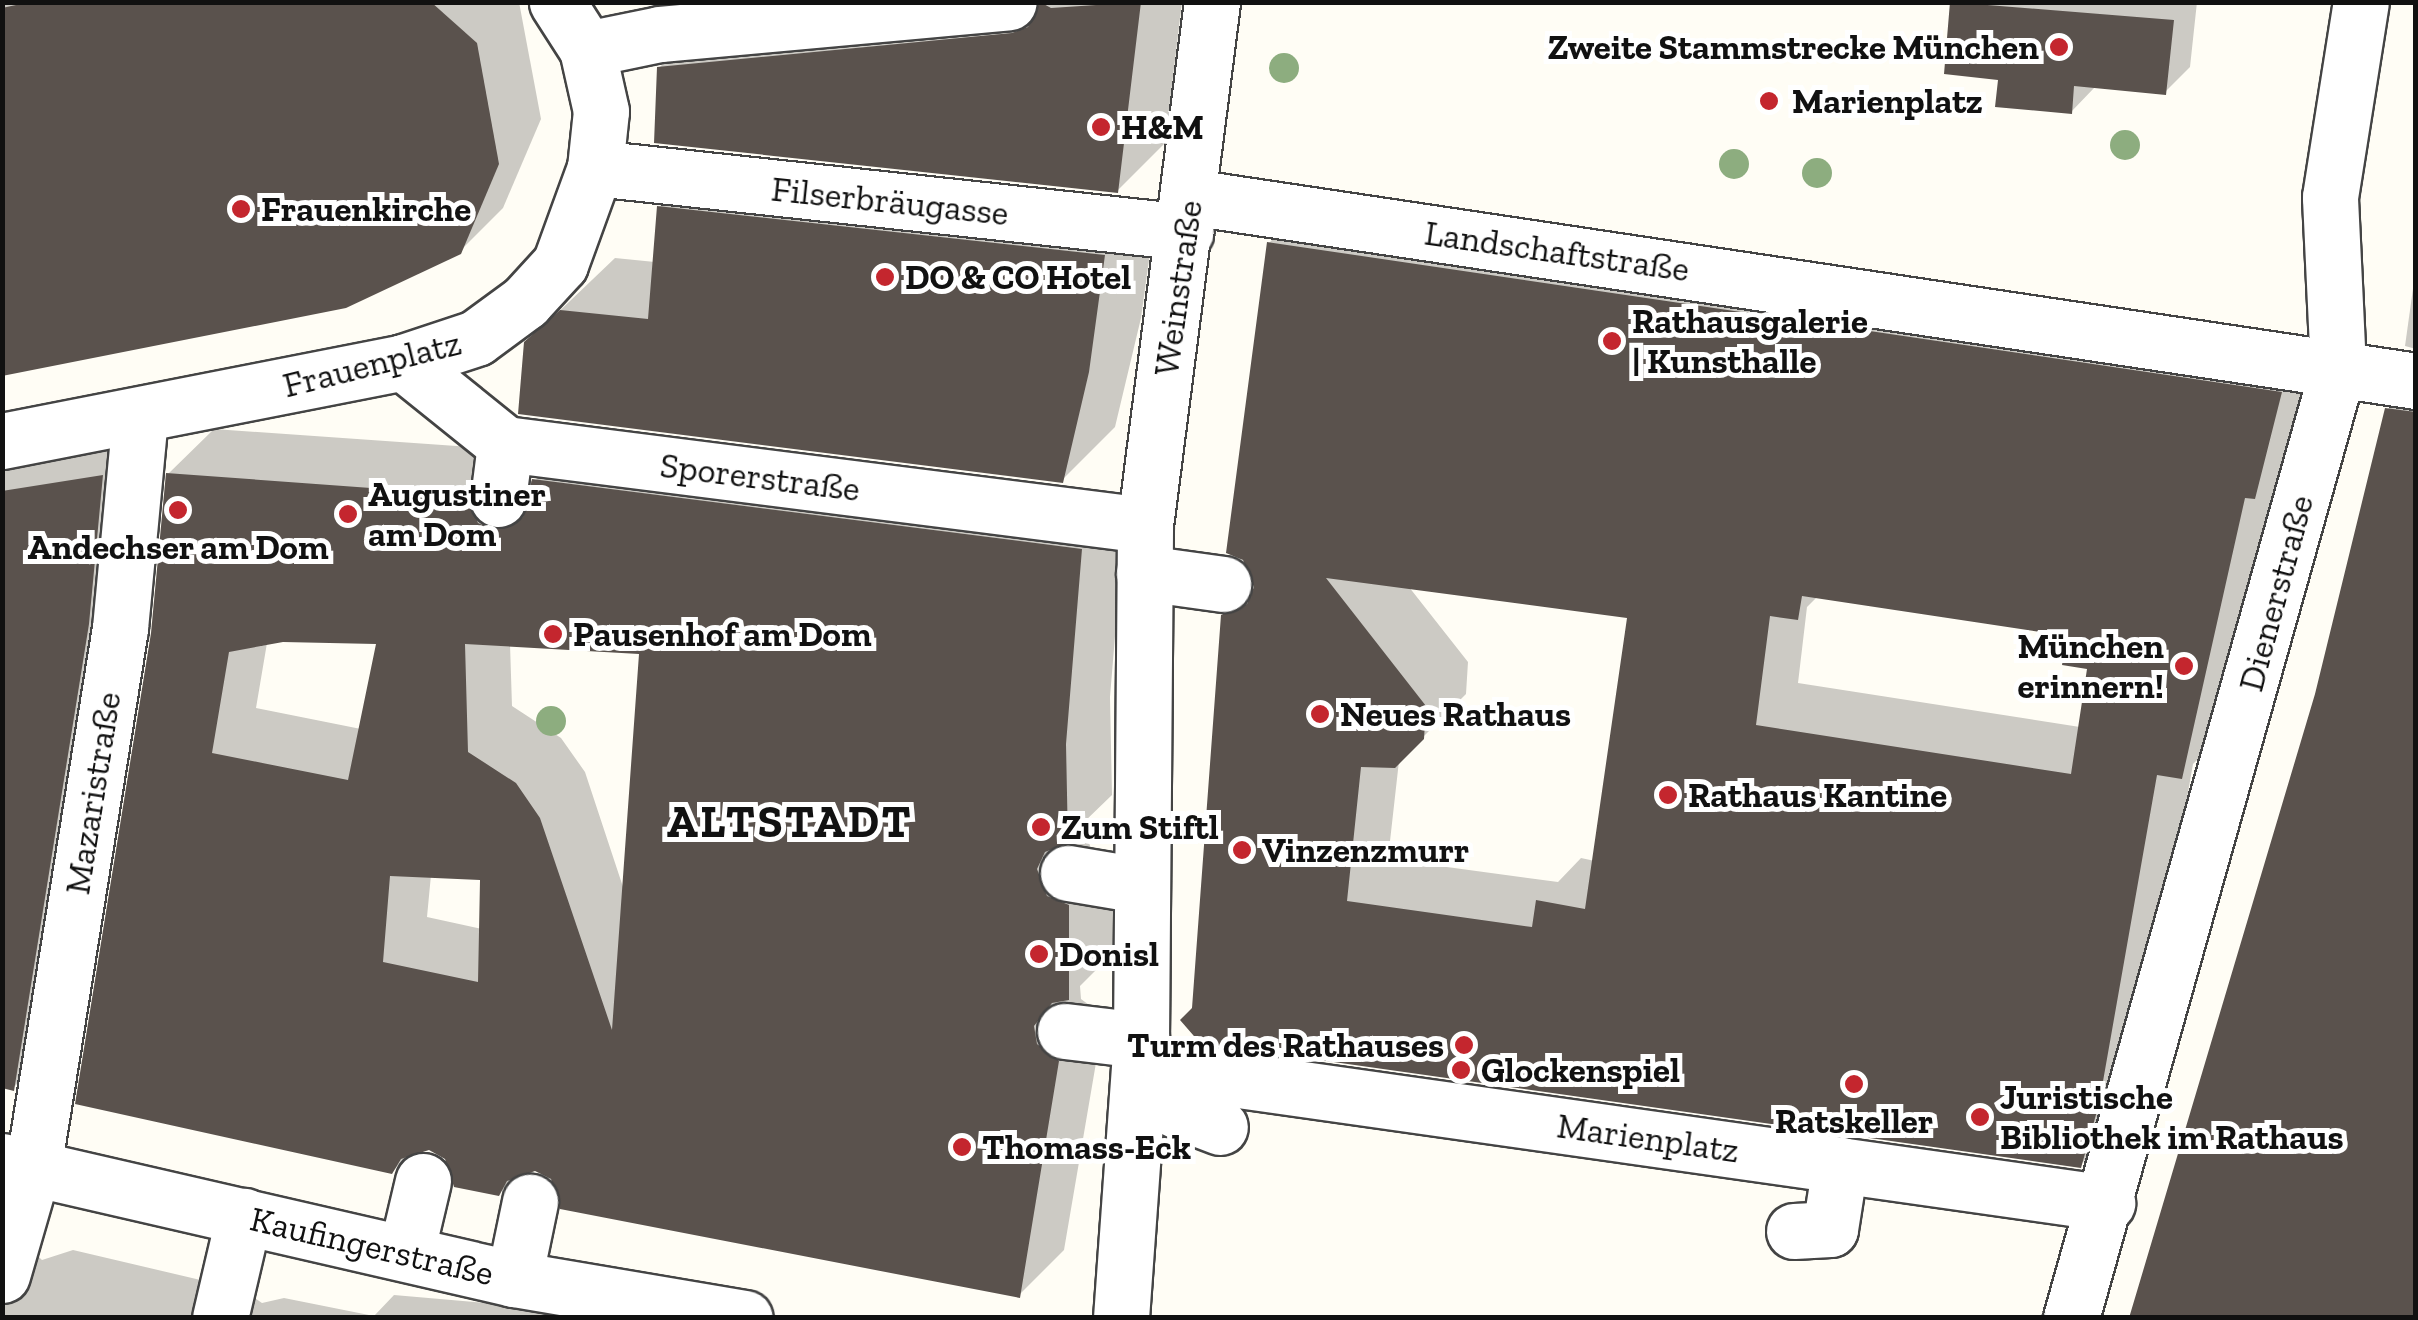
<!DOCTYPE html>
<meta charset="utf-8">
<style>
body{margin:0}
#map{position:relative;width:2418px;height:1320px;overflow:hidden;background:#fffdf5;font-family:"Zilla Slab",serif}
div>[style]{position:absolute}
.shadow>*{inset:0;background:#0003}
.building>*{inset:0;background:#5a524d}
.roads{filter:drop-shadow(2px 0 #444) drop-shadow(-2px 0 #444) drop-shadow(0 2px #444) drop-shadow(0 -2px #444)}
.street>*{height:55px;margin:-27.5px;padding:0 27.5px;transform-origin:27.5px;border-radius:27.5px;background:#fff}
.trees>*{width:30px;height:30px;margin:-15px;border-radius:50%;background:#8dad7f}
.dots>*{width:28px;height:28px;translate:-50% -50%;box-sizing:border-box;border:5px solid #fff;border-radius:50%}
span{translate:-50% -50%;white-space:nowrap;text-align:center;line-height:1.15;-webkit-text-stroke:10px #fff;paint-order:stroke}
.poi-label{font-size:35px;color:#111;font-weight:700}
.right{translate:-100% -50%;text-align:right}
.left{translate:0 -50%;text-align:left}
.street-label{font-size:35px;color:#111}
.district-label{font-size:45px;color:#111;font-weight:700;letter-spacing:2.5px}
.frame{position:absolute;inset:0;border:5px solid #111;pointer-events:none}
</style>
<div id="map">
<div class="shadow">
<i style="clip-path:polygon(2px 2px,519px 2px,541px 119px,503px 208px,459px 252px,2px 373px)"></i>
<i style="clip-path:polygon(888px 2px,1182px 2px,1165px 143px,1117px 191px,659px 68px,707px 19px)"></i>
<i style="clip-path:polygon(1953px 2px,2197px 2px,2190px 67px,2165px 92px,2095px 87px,2071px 112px,2001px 78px)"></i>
<i style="clip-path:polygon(712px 154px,1157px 202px,1141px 318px,1115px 427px,1062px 480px,526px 343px,615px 258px,655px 262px,659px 207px)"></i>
<i style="clip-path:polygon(evenodd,1312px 200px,2323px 350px,2224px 733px,2193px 764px,2141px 1059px,2123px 1122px,2080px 1165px,1194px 1009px,1223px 616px,1255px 584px,1269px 243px,1312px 200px,1409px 587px,1630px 616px,1595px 861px,1581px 858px,1558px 882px,1388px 859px,1399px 761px,1466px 694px,1468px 662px,1409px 587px,1312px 200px,1818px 596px,2070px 634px,2089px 667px,2080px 727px,1798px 683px,1807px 607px,1818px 596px)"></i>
<i style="clip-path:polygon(2416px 267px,2416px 349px,2405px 346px)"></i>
<i style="clip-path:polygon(2416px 381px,2416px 1318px,2318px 694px,2388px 409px)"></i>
<i style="clip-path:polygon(evenodd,214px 429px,512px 450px,523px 478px,534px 482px,580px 435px,1126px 504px,1110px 697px,1112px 795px,1082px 824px,1092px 851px,1113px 860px,1114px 952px,1080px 986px,1081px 999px,1104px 1016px,1064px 1250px,1019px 1295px,536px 1169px,518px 1175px,498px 1194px,429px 1148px,409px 1154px,392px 1172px,153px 633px,168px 474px,214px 429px,282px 640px,379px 641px,361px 729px,256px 708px,267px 643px,282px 640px,214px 429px,510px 644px,642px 652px,624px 890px,585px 772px,561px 738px,512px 706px,510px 644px,214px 429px,431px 875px,483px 877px,482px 929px,427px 917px,431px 875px)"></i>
<i style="clip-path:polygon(143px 434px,55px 1046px,13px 1088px,2px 1086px,2px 456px)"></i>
<i style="clip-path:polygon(2px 1233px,19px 1238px,42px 1260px,73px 1250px,243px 1290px,262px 1303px,284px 1298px,374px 1316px,394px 1295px,509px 1305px,563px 1318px,2px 1318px)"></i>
</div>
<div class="building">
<i style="clip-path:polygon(30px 2px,431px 2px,477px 43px,499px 164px,461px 254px,346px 308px,2px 376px,2px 8px)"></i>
<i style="clip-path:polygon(1040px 2px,1051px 8px,1141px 2px,1118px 193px,654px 143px,657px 67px,1012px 33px,1028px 27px)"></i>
<i style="clip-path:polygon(1950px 2px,2174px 20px,2166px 95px,2074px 86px,2072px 114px,1995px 107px,1998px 80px,1944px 74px)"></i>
<i style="clip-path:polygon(657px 206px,1105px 255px,1089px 372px,1063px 483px,518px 414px,524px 342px,560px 310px,648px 319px)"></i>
<i style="clip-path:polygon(evenodd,1267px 242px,2282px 392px,2255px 499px,2245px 498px,2182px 779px,2157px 775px,2099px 1104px,2081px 1168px,1200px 1043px,1180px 1020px,1192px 1008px,1221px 615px,1247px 604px,1254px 587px,1243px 560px,1226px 553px,1267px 242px,1326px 578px,1627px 618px,1585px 909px,1536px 900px,1532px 927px,1347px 901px,1361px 767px,1395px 768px,1424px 739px,1426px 706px,1326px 578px,1267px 242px,1802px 596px,2067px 636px,2062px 665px,2087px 669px,2071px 774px,1756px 725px,1770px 616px,1798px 620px,1802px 596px)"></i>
<i style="clip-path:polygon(2385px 408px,2416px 412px,2416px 1318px,2129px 1318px,2315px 694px)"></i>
<i style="clip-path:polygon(evenodd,166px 473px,467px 495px,478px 523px,495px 530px,523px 517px,532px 479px,1082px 549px,1066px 744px,1068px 843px,1045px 852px,1037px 869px,1047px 896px,1069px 905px,1069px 1000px,1052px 1003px,1034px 1026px,1037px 1044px,1059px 1061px,1020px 1298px,560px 1209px,551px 1179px,535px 1171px,507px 1181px,499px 1196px,454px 1187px,445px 1159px,429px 1150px,401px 1159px,392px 1174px,75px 1104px,151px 633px,166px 473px,283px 642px,376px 644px,348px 780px,212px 753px,229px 652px,283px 642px,166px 473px,465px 644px,639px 654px,612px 1030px,540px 818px,516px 783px,468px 752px,465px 644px,166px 473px,390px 876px,480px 880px,478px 982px,383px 962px,390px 876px)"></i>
<i style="clip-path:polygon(103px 475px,89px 624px,14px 1091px,2px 1088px,2px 491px)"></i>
</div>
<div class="roads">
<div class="street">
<i style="left:587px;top:49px;width:75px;rotate:-11.6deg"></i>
<i style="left:660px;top:34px;width:350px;rotate:-5.2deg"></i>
<i style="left:595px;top:168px;width:594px;rotate:6.18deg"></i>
<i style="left:1191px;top:197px;width:1239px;rotate:8.54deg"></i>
<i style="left:403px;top:362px;width:131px;rotate:38.8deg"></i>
<i style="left:505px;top:444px;width:645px;rotate:7.21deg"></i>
<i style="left:2px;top:441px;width:409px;rotate:-11.1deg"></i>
<i style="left:403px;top:362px;width:77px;rotate:-18.2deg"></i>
<i style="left:476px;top:338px;width:61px;rotate:-36.3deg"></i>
<i style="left:525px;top:302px;width:52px;rotate:-47.4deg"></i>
<i style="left:560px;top:264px;width:102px;rotate:-70deg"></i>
<i style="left:595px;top:168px;width:57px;rotate:-84deg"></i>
<i style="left:601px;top:111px;width:64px;rotate:-102.7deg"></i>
<i style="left:587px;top:49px;width:56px;rotate:-122.6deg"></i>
<i style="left:498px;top:499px;width:55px;rotate:-82.7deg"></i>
<i style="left:1144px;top:573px;width:80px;rotate:7.9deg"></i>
<i style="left:1068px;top:873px;width:73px;rotate:9.5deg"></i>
<i style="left:1065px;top:1031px;width:77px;rotate:6.8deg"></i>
<i style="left:1140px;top:1066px;width:977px;rotate:8.06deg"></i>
<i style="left:1176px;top:1110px;width:47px;rotate:21.1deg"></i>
<i style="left:2px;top:1161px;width:525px;rotate:12.98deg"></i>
<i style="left:514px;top:1279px;width:234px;rotate:9.6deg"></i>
<i style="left:1794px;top:1231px;width:36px;rotate:-3deg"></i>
<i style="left:1830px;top:1229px;width:65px;rotate:-81.1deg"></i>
<i style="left:406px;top:1253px;width:74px;rotate:-76.7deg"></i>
<i style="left:2px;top:1275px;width:111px;rotate:-73.8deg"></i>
<i style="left:33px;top:1168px;width:547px;rotate:-80.85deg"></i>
<i style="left:120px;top:628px;width:213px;rotate:-84.6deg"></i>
<i style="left:514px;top:1279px;width:79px;rotate:-78.3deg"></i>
<i style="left:220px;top:1318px;width:105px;rotate:-76.8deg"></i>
<i style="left:1121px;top:1318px;width:279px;rotate:-85.9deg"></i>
<i style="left:1141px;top:1040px;width:515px;rotate:-89.55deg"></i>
<i style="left:1145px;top:525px;width:527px;rotate:-82.7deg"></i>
<i style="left:2071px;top:1318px;width:987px;rotate:-74.3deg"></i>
<i style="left:2338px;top:368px;width:171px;rotate:-92.7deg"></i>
<i style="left:2330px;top:197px;width:197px;rotate:-81deg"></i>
</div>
</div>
<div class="trees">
<i style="left:1284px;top:68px"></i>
<i style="left:2125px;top:145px"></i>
<i style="left:1734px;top:164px"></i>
<i style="left:1817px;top:173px"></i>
<i style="left:551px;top:721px"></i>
</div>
<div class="dots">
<i style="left:2059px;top:47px;background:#c4262e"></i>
<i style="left:1769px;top:101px;background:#c4262e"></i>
<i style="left:1101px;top:127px;background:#c4262e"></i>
<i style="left:241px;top:209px;background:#c4262e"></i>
<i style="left:885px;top:277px;background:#c4262e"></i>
<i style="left:1612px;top:341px;background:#c4262e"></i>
<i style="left:178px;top:510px;background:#c4262e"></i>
<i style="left:348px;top:514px;background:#c4262e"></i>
<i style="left:553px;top:634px;background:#c4262e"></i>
<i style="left:2184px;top:666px;background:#c4262e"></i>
<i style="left:1320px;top:714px;background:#c4262e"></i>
<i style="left:1668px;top:795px;background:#c4262e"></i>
<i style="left:1041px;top:827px;background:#c4262e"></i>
<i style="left:1242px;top:850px;background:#c4262e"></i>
<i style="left:1039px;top:954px;background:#c4262e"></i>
<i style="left:1464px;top:1045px;background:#c4262e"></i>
<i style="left:1461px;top:1070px;background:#c4262e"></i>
<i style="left:1854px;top:1084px;background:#c4262e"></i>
<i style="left:1980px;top:1117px;background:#c4262e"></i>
<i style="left:962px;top:1147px;background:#c4262e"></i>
</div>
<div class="poi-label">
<span class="right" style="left:2039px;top:47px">Zweite Stammstrecke München</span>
<span class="left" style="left:1792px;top:101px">Marienplatz</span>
<span class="left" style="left:1121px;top:127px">H&amp;M</span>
<span class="left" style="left:261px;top:209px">Frauenkirche</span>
<span class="left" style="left:905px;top:277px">DO &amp; CO Hotel</span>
<span class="left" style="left:1632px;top:341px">Rathausgalerie<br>| Kunsthalle</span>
<span class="left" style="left:368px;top:514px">Augustiner<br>am Dom</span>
<span style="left:178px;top:547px">Andechser am Dom</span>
<span class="left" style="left:573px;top:634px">Pausenhof am Dom</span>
<span class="right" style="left:2164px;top:666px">München<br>erinnern!</span>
<span class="left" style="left:1340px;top:714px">Neues Rathaus</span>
<span class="left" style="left:1688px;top:795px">Rathaus Kantine</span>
<span class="left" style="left:1061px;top:827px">Zum Stiftl</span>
<span class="left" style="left:1262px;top:850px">Vinzenzmurr</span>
<span class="left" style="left:1059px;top:954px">Donisl</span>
<span class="right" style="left:1444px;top:1045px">Turm des Rathauses</span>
<span class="left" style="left:1481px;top:1070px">Glockenspiel</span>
<span class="left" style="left:2000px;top:1117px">Juristische<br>Bibliothek im Rathaus</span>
<span style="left:1854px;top:1121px">Ratskeller</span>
<span class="left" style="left:982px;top:1147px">Thomass-Eck</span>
</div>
<div class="street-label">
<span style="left:890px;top:201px;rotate:6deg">Filserbräugasse</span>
<span style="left:1557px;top:251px;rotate:8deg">Landschaftstraße</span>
<span style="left:1178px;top:288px;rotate:-82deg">Weinstraße</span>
<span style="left:372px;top:364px;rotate:-14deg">Frauenplatz</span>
<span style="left:760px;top:477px;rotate:7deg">Sporerstraße</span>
<span style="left:2276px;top:593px;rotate:-75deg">Dienerstraße</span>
<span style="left:93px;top:793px;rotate:-81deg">Mazaristraße</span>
<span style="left:1648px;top:1138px;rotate:8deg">Marienplatz</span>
<span style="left:372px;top:1246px;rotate:13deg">Kaufingerstraße</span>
</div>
<div class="district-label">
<span style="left:790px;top:823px">ALTSTADT</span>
</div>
<div class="frame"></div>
</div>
